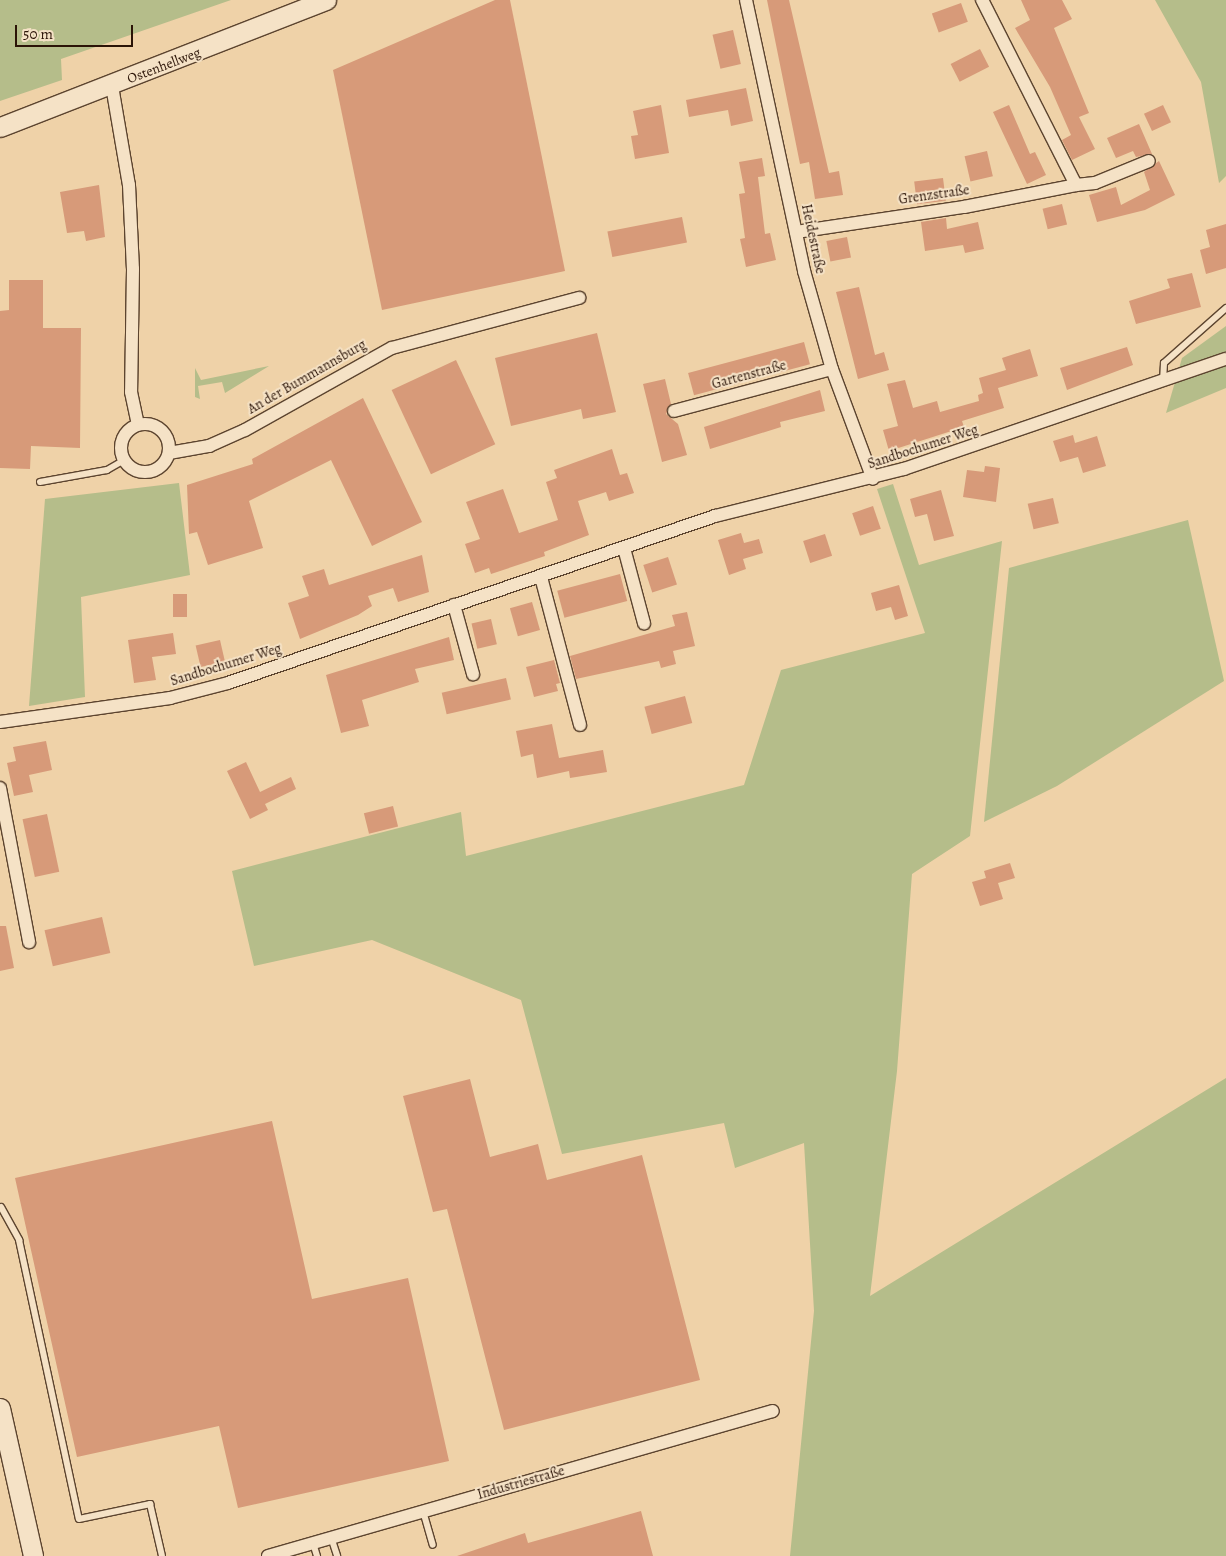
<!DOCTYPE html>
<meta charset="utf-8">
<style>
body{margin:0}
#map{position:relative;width:1226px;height:1556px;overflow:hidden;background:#efd2a8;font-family:Alegreya,serif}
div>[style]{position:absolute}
.green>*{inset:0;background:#b5bd8a}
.building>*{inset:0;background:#d79a79;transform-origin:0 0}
.roads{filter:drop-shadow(1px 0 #5c442f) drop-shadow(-1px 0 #5c442f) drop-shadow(0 1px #5c442f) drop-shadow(0 -1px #5c442f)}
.lane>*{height:6px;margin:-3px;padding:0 3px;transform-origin:3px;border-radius:3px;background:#f5e2c6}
.street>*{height:12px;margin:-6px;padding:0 6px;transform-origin:6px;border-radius:6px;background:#f5e2c6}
.street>.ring{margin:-6px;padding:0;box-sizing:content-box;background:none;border:12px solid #f5e2c6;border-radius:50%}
.secondary>*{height:19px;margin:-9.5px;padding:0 9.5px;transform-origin:9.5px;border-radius:9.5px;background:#f5e2c6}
span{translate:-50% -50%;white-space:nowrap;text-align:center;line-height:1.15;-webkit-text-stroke:4px #f5e2c6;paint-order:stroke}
.street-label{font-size:14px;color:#2b1407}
.scale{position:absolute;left:15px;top:25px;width:118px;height:22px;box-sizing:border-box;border:2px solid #2b1407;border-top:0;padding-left:6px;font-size:15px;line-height:18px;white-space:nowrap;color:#2b1407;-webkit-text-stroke:4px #f5e2c6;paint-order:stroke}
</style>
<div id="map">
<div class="green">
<i style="clip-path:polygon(0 0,231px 0,61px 59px,62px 80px,0 101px)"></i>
<i style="clip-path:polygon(1155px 0,1226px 0,1226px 176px,1219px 183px,1201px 82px)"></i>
<i style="clip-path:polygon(1226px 326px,1226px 388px,1166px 413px,1182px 358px)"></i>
<i style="clip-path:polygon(269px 366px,225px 393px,222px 382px,198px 386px,200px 399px,195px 397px,195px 368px,201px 380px)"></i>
<i style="clip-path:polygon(179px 483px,190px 575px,81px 597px,85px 697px,29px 706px,45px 499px)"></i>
<i style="clip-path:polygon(893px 484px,919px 565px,1002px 541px,970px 836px,912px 874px,897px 1071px,870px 1296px,1226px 1078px,1226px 1556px,790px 1556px,814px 1311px,804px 1143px,735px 1168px,724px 1123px,562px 1154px,521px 1000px,372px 940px,254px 966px,232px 871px,461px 812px,466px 856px,744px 785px,781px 670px,925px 633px,877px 489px)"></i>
<i style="clip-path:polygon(1188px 520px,1224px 681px,1057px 786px,984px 822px,1009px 568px)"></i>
</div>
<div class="building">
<i style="clip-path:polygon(495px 0,510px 0,565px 271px,382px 310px,333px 70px)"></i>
<i style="clip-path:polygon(767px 0,789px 0,829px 173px,839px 171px,843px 195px,815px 199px,809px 162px,800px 164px)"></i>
<i style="clip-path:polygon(1021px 0,1062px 0,1072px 19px,1054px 28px,1089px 113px,1079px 117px,1095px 149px,1072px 160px,1062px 140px,1071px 135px,1050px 87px,1015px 28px,1030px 20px)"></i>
<i style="left:961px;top:3px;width:20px;height:31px;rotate:70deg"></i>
<i style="left:733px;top:30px;width:35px;height:21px;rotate:77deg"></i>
<i style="left:980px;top:49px;width:20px;height:33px;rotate:63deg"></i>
<i style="clip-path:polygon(746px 88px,753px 121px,731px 126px,728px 110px,689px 117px,686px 100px)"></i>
<i style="clip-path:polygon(661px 105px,669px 153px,635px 159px,631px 136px,638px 135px,633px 111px)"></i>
<i style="clip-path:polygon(1009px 105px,1030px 154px,1035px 152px,1046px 175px,1027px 184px,993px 112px)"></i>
<i style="left:1163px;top:105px;width:19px;height:21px;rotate:65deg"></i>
<i style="clip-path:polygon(1139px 124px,1152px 154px,1136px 157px,1133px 151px,1116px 158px,1107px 138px)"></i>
<i style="left:987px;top:151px;width:26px;height:23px;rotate:77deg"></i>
<i style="clip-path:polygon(762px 158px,765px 176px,758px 177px,765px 234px,770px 233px,776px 260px,746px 267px,740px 239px,745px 238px,739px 194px,745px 193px,739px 162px)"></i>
<i style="clip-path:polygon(1159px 161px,1175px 195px,1145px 210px,1097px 222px,1089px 195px,1116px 187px,1121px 205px,1150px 190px,1144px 172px)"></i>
<i style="left:943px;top:178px;width:23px;height:29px;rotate:83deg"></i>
<i style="clip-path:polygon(99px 185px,105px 237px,86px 241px,84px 231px,67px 233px,60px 192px)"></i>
<i style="left:1062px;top:204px;width:21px;height:20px;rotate:76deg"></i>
<i style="left:682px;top:217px;width:26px;height:76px;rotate:79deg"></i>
<i style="clip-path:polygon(946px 218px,947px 229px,978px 222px,984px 249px,965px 253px,963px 245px,925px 251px,921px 222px)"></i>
<i style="clip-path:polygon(1226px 224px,1226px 268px,1206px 274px,1200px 250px,1210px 247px,1206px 230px)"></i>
<i style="left:847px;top:237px;width:21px;height:21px;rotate:79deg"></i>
<i style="clip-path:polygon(1192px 273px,1201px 307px,1136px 324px,1129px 301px,1170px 288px,1167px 279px)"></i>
<i style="clip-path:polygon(9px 280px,43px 280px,43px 328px,81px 328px,80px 448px,31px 446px,30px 469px,0 468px,0 311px,9px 310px)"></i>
<i style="clip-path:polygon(859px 287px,875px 355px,884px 352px,889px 370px,858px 379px,836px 292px)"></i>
<i style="clip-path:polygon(597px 333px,616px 412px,583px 419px,581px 409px,511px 426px,495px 358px)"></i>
<i style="left:804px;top:342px;width:23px;height:120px;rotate:75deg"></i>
<i style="clip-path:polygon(1127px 347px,1133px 365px,1067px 390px,1060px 368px)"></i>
<i style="clip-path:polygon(1030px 349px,1038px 376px,998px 388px,1004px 408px,962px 421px,964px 427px,889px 451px,883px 430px,898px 426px,887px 384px,905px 380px,913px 408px,937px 401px,940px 412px,979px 401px,978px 395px,983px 393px,979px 378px,1006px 370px,1002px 358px)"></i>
<i style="left:456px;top:360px;width:93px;height:71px;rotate:65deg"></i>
<i style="clip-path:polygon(665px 379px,671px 404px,666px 414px,678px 424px,687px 455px,662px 462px,643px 384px)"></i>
<i style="clip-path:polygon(820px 390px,825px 411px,780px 422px,781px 427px,710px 449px,704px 427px)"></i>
<i style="clip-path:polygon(363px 398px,422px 522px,372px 546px,331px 460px,249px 501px,263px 548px,208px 565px,197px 532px,189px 534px,187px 485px,253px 464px,252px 459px)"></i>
<i style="clip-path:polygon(1073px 435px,1075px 443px,1097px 436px,1106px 466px,1083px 473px,1078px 457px,1060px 462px,1053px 441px)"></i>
<i style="clip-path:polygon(612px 449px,620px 475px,627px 473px,634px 493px,609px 501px,606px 492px,578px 501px,589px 535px,544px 552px,545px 556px,491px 574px,489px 568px,475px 573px,465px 544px,480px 539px,466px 502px,503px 489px,519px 533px,558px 520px,546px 482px,557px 478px,554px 470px)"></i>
<i style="clip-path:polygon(985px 466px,1000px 468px,996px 502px,963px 497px,967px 470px,984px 472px)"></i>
<i style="clip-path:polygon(941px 490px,954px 536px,934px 541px,927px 514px,915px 517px,910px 499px)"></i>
<i style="left:1053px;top:498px;width:26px;height:26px;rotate:77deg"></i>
<i style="left:873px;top:506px;width:24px;height:22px;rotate:71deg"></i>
<i style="clip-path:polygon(741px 533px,744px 543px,759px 539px,763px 553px,743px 559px,746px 569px,729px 575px,718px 540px)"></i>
<i style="left:825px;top:534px;width:23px;height:23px;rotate:72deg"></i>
<i style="clip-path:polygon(422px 555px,429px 592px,398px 602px,393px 588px,368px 596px,372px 606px,358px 615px,300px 639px,288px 603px,309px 596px,302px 576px,324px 569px,329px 585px)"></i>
<i style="left:668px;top:557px;width:29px;height:26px;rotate:72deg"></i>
<i style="left:620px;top:574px;width:28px;height:65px;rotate:75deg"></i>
<i style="clip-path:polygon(899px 585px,908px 616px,895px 620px,891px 607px,876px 611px,871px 593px)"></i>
<i style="left:173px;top:594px;width:14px;height:23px"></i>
<i style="left:532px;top:602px;width:29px;height:23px;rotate:74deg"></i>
<i style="clip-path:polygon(687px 612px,695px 646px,673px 651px,676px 664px,661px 668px,659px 661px,576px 679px,570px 656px,675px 626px,672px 615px)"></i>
<i style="left:491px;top:619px;width:26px;height:20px;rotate:77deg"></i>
<i style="clip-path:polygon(173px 633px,176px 654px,152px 657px,156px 680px,134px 683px,128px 640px)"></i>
<i style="clip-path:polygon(449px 637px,454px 660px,415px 669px,419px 682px,362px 700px,369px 726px,341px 733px,326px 675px)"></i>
<i style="left:220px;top:640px;width:22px;height:25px;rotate:77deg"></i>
<i style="clip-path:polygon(554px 660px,560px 683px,556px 684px,558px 691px,534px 697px,526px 667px)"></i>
<i style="left:506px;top:678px;width:22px;height:66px;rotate:77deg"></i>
<i style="left:685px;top:696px;width:28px;height:42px;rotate:75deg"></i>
<i style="clip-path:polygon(552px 724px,559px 758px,603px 750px,607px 772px,570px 778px,569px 771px,537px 778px,533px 754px,521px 757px,516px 731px)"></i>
<i style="clip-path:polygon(46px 741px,52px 770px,29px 775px,33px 792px,14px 796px,7px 763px,16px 761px,13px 747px)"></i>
<i style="clip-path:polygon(246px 762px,260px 792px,291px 777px,296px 789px,265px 804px,268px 810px,250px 819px,227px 771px)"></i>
<i style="left:393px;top:806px;width:21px;height:30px;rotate:76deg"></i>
<i style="left:47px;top:814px;width:59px;height:25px;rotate:78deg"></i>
<i style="clip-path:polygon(1010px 863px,1015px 878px,998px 883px,1003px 899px,980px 906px,972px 882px,986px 878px,984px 871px)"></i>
<i style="left:102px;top:917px;width:37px;height:59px;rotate:77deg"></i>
<i style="clip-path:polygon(0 926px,6px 926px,14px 968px,0 971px)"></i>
<i style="clip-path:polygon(470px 1079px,490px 1157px,538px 1144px,547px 1180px,642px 1155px,700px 1380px,504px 1430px,447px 1209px,433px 1212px,403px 1096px)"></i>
<i style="clip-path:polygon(272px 1121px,312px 1299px,408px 1278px,449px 1461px,238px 1508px,219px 1426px,77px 1457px,15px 1178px)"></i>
<i style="clip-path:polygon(641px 1511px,653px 1556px,457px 1556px,525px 1533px,528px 1543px)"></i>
</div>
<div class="roads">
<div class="lane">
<i style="left:1163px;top:382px;width:19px;rotate:-87deg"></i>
<i style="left:1164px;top:363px;width:83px;rotate:-41.6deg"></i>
<i style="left:40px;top:482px;width:68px;rotate:-10.2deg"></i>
<i style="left:107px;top:470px;width:20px;rotate:-30deg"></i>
<i style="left:1px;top:1207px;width:38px;rotate:61deg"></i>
<i style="left:19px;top:1240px;width:285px;rotate:77.9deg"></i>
<i style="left:79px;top:1519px;width:73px;rotate:-11.9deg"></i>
<i style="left:150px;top:1504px;width:53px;rotate:77deg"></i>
<i style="left:423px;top:1511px;width:35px;rotate:74deg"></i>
<i style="left:331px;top:1537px;width:20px;rotate:72deg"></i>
<i style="left:313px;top:1543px;width:14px;rotate:73deg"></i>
</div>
<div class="street">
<i style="left:746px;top:0;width:277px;rotate:77.9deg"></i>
<i style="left:804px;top:271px;width:102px;rotate:74.1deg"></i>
<i style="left:832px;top:369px;width:117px;rotate:69.6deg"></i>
<i style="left:112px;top:86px;width:100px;rotate:80.3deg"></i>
<i style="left:129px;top:185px;width:84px;rotate:87.3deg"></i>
<i style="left:133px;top:269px;width:123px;rotate:90.9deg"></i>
<i style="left:131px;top:392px;width:33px;rotate:78deg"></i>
<i style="left:1076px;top:185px;width:19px;rotate:-6deg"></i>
<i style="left:1095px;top:183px;width:58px;rotate:-22.2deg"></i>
<i style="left:796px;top:232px;width:170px;rotate:-8.5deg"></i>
<i style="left:964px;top:207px;width:114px;rotate:-11.1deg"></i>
<i style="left:1076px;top:185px;width:208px;rotate:-116.9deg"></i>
<i style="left:674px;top:411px;width:163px;rotate:-14.9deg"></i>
<i class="ring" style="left:121px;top:424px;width:36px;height:36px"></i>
<i style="left:169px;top:453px;width:41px;rotate:-9.9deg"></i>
<i style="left:209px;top:446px;width:39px;rotate:-24deg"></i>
<i style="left:245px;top:430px;width:168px;rotate:-29.2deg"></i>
<i style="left:392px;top:348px;width:194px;rotate:-15deg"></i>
<i style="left:624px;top:548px;width:78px;rotate:75.1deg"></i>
<i style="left:541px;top:577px;width:153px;rotate:75.2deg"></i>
<i style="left:454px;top:605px;width:72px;rotate:74.6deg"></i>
<i style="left:0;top:722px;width:172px;rotate:-8deg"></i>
<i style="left:170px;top:698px;width:60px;rotate:-14.5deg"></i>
<i style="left:228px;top:683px;width:515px;rotate:-18.93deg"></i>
<i style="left:715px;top:516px;width:195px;rotate:-14deg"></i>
<i style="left:904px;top:469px;width:340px;rotate:-18.9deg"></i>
<i style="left:0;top:788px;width:157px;rotate:79.3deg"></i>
<i style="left:268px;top:1556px;width:525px;rotate:-16.02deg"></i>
</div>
<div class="secondary">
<i style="left:0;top:127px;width:350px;rotate:-21.3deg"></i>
<i style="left:0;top:1408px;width:152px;rotate:77.4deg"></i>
</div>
</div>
<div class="street-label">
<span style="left:164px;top:66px;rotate:-21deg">Ostenhellweg</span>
<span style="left:934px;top:195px;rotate:-8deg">Grenzstraße</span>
<span style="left:813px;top:239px;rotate:78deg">Heidestraße</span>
<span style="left:749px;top:375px;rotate:-15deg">Gartenstraße</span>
<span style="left:307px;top:377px;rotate:-30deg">An der Bummannsburg</span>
<span style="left:923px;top:447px;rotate:-18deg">Sandbochumer Weg</span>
<span style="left:226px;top:665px;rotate:-17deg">Sandbochumer Weg</span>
<span style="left:521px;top:1483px;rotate:-16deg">Industriestraße</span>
</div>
<div class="scale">50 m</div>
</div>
